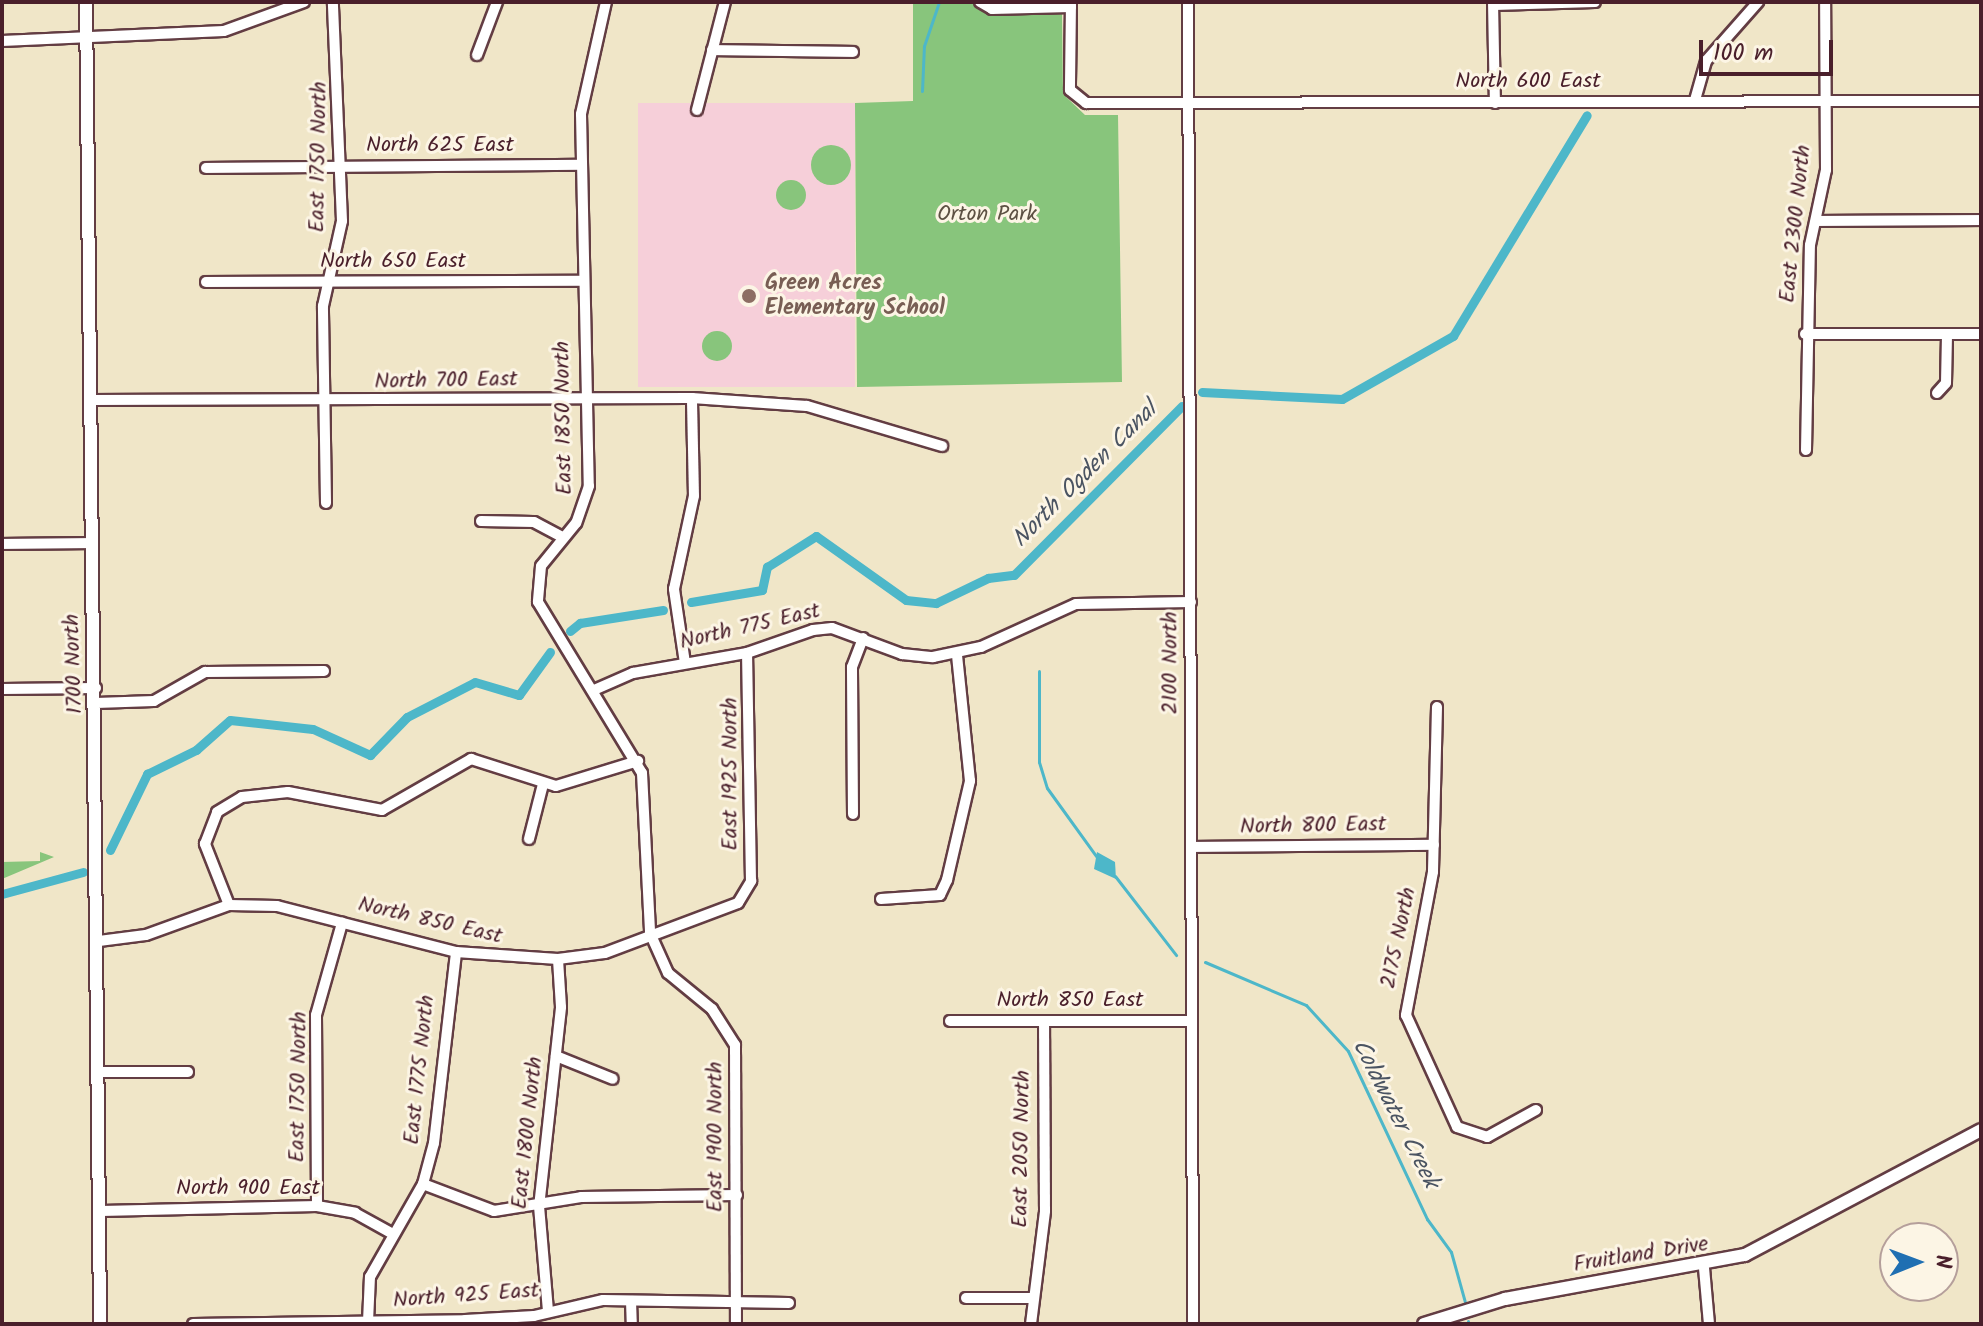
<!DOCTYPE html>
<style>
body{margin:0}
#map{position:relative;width:1983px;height:1326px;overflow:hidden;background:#f0e6c8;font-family:Kalam,sans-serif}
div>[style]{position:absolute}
.built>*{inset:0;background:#f6cfd9;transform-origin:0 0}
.green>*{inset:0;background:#88c57c}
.round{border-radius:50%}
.water>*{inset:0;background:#4db7c9}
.stream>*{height:3px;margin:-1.5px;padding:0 1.5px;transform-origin:1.5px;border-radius:1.5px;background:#4db7c9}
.canal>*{height:9px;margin:-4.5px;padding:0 4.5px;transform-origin:4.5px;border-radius:4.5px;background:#4db7c9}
.roads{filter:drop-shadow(2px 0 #633d43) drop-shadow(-2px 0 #633d43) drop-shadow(0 2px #633d43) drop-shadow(0 -2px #633d43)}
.minor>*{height:10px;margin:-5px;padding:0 5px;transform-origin:5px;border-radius:5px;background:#fff}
.tertiary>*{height:12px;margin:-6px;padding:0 6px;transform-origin:6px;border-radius:6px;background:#fff}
.dots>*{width:22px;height:22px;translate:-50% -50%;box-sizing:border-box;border:4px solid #fcf5e5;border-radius:50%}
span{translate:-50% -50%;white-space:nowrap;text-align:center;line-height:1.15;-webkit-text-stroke:6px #fcf5e5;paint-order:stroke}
.street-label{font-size:22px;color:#4a1f2b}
.park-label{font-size:22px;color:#5d5143}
.education-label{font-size:22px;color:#785e54;font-weight:700}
.left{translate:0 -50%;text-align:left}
.water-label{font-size:24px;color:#4b5462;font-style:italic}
.frame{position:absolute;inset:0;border:4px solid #4a1f2b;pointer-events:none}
.north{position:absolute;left:1879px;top:1222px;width:80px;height:80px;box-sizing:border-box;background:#fcf5e5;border:2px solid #b59f9b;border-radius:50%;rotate:89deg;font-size:22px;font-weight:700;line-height:32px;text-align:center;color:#4a1f2b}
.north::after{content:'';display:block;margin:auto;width:28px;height:36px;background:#1f6fb2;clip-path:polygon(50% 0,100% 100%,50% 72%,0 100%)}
.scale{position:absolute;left:1699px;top:40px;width:134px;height:36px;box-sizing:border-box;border:4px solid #4a1f2b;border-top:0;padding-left:10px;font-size:24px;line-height:28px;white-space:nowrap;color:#4a1f2b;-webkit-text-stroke:6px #fcf5e5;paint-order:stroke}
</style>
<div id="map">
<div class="built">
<i style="left:855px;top:103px;width:284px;height:217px;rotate:90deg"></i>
</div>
<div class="green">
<i style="clip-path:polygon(913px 2px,971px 2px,990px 16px,1062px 12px,1063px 94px,1085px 115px,1118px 115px,1122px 382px,857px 387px,855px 103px,913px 101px)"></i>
<i class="round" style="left:811px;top:145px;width:40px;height:40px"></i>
<i class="round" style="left:776px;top:180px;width:30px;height:30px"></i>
<i class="round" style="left:702px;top:331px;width:30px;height:30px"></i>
<i style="clip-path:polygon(40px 852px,54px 857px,2px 879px,2px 862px,40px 861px)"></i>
</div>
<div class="water">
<i style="clip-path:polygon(1097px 852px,1115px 862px,1116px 879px,1094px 869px)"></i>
</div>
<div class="stream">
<i style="left:922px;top:91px;width:45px;rotate:-87.5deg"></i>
<i style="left:924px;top:46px;width:46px;rotate:-71.2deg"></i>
<i style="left:1039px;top:671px;width:91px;rotate:90deg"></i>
<i style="left:1039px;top:762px;width:27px;rotate:73deg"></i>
<i style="left:1047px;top:788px;width:84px;rotate:54.2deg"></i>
<i style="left:1115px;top:876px;width:100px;rotate:52.3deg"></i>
<i style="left:1205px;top:962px;width:110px;rotate:23.1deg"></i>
<i style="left:1306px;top:1005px;width:62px;rotate:47.6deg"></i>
<i style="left:1348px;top:1051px;width:186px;rotate:64.8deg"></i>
<i style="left:1427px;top:1219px;width:41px;rotate:54deg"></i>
<i style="left:1451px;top:1252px;width:52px;rotate:74.4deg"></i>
<i style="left:1468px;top:1321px;width:3px;rotate:90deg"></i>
</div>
<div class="canal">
<i style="left:1202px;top:392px;width:140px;rotate:2.9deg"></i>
<i style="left:1342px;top:399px;width:128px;rotate:-29.6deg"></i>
<i style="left:1453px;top:336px;width:258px;rotate:-58.8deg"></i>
<i style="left:691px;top:602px;width:72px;rotate:-9.6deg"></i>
<i style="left:762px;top:590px;width:24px;rotate:-78deg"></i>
<i style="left:767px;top:567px;width:58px;rotate:-32.3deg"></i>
<i style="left:816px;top:536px;width:110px;rotate:35.4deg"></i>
<i style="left:906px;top:600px;width:30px;rotate:6deg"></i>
<i style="left:936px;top:603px;width:58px;rotate:-25.7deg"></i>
<i style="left:988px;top:578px;width:26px;rotate:-7deg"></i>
<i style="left:1014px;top:575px;width:238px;rotate:-45.2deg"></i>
<i style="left:570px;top:631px;width:13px;rotate:-39deg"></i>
<i style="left:580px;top:623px;width:84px;rotate:-8.9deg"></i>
<i style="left:110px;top:850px;width:85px;rotate:-64deg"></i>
<i style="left:147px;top:774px;width:55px;rotate:-26.1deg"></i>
<i style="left:196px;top:750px;width:45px;rotate:-41.4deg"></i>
<i style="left:230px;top:720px;width:83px;rotate:6.2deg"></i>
<i style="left:313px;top:729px;width:63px;rotate:24.5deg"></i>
<i style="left:370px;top:755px;width:53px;rotate:-45.8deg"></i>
<i style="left:407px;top:717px;width:76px;rotate:-27.2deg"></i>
<i style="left:475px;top:682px;width:46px;rotate:16.5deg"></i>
<i style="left:519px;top:695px;width:53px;rotate:-54.2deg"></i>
<i style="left:2px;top:894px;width:84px;rotate:-15.2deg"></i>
</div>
<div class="roads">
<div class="minor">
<i style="left:606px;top:2px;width:115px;rotate:102.6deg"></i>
<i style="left:581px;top:114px;width:372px;rotate:88.8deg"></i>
<i style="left:589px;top:486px;width:39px;rotate:109deg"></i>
<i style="left:576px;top:523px;width:55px;rotate:129.1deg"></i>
<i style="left:541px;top:566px;width:36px;rotate:95deg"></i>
<i style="left:538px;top:602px;width:200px;rotate:58.7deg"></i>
<i style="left:642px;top:773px;width:160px;rotate:87.1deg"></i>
<i style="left:650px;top:933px;width:44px;rotate:65.8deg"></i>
<i style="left:668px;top:973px;width:57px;rotate:39.3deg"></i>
<i style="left:712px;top:1009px;width:43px;rotate:57.4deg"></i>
<i style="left:735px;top:1045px;width:279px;rotate:89.8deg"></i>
<i style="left:980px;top:2px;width:14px;rotate:30deg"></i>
<i style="left:992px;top:9px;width:79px;rotate:-1.5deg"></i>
<i style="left:1071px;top:2px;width:88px;rotate:90.7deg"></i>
<i style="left:1070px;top:90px;width:21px;rotate:39deg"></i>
<i style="left:1086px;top:103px;width:895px;rotate:-0.13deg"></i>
<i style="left:1188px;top:2px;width:1322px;rotate:89.78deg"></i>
<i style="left:1493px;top:2px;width:101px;rotate:88.9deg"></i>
<i style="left:1494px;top:5px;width:101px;rotate:-1.7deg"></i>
<i style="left:2px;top:41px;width:222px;rotate:-2.6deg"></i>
<i style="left:224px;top:31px;width:85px;rotate:-19.9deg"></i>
<i style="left:712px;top:50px;width:141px;rotate:0.8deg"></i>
<i style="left:477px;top:55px;width:57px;rotate:-69.3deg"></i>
<i style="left:1695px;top:100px;width:41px;rotate:-74.2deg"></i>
<i style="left:1706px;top:61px;width:79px;rotate:-48.6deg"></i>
<i style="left:697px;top:110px;width:112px;rotate:-75.5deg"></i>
<i style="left:206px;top:168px;width:373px;rotate:-0.5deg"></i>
<i style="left:1817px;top:221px;width:164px;rotate:-0.3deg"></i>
<i style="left:206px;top:282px;width:375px;rotate:-0.2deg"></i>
<i style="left:1805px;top:334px;width:176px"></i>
<i style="left:1937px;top:393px;width:13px;rotate:-48deg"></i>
<i style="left:1946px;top:383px;width:49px;rotate:-88.8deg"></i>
<i style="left:90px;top:400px;width:602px;rotate:-0.19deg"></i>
<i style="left:692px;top:398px;width:115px;rotate:4deg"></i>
<i style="left:807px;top:406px;width:141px;rotate:16.5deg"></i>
<i style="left:1806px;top:450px;width:205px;rotate:-88.9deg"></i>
<i style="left:1810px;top:245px;width:77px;rotate:-78deg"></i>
<i style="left:1826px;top:170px;width:168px;rotate:-90.3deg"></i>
<i style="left:326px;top:503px;width:197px;rotate:-90.9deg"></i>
<i style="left:323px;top:306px;width:87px;rotate:-77.4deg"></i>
<i style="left:342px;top:221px;width:219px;rotate:-92.4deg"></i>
<i style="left:481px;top:521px;width:53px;rotate:1.1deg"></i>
<i style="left:534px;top:522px;width:32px;rotate:28deg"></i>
<i style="left:2px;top:544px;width:89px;rotate:-0.6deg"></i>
<i style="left:685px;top:663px;width:75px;rotate:-98.5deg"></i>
<i style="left:674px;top:589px;width:95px;rotate:-77.9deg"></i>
<i style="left:694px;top:496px;width:98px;rotate:-91.2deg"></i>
<i style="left:2px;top:689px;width:94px;rotate:-0.6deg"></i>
<i style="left:594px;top:690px;width:43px;rotate:-23.6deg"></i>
<i style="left:633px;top:673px;width:116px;rotate:-10deg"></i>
<i style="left:747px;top:653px;width:70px;rotate:-19.2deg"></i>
<i style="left:813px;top:630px;width:19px;rotate:-6deg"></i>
<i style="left:832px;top:628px;width:75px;rotate:20.4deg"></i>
<i style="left:902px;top:654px;width:31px;rotate:6deg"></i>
<i style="left:933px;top:657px;width:49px;rotate:-11.8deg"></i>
<i style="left:981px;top:647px;width:104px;rotate:-24.4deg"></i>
<i style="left:1076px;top:604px;width:115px;rotate:-1deg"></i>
<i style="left:96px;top:703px;width:58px;rotate:-2deg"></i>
<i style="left:154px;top:701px;width:59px;rotate:-29.6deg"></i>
<i style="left:205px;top:672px;width:119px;rotate:-0.5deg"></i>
<i style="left:1437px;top:707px;width:165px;rotate:91.4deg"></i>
<i style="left:1433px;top:872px;width:146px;rotate:100.7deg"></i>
<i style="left:1406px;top:1015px;width:123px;rotate:65.5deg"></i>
<i style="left:1457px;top:1127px;width:32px;rotate:18deg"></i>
<i style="left:1487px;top:1137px;width:56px;rotate:-28.9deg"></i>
<i style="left:853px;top:814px;width:147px;rotate:-90.4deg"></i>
<i style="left:852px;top:667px;width:31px;rotate:-69deg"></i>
<i style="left:529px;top:839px;width:57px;rotate:-75.7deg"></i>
<i style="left:1193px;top:847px;width:241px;rotate:-0.5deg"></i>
<i style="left:881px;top:899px;width:59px;rotate:-3.9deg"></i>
<i style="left:940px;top:895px;width:17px;rotate:-65deg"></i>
<i style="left:947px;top:880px;width:102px;rotate:-76.9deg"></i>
<i style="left:970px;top:781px;width:127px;rotate:-95.9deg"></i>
<i style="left:229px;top:905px;width:66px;rotate:-111.5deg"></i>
<i style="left:205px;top:844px;width:34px;rotate:-69deg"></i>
<i style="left:217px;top:812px;width:29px;rotate:-31deg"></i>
<i style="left:242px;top:797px;width:46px;rotate:-6.2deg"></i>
<i style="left:288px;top:792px;width:96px;rotate:10.8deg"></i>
<i style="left:382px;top:810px;width:103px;rotate:-29.8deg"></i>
<i style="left:471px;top:759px;width:89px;rotate:17.6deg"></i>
<i style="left:556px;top:786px;width:86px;rotate:-17deg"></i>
<i style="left:99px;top:941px;width:47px;rotate:-7.3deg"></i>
<i style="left:146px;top:935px;width:88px;rotate:-19.9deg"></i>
<i style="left:229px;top:905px;width:48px;rotate:1.2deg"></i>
<i style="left:277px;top:906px;width:185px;rotate:14.4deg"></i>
<i style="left:456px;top:952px;width:102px;rotate:3.9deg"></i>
<i style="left:558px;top:959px;width:47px;rotate:-7.3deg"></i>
<i style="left:605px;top:953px;width:142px;rotate:-20.6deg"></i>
<i style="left:738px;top:903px;width:26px;rotate:-59deg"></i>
<i style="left:751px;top:881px;width:228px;rotate:-91deg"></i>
<i style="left:950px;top:1021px;width:240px"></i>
<i style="left:556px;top:1056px;width:61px;rotate:22deg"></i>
<i style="left:101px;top:1072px;width:87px"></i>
<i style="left:423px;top:1184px;width:76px;rotate:20.8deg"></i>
<i style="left:494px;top:1211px;width:88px;rotate:-9.1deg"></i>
<i style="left:581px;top:1197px;width:156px;rotate:-0.7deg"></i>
<i style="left:317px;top:1206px;width:191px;rotate:-90.3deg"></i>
<i style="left:316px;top:1015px;width:96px;rotate:-74.2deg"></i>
<i style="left:101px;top:1211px;width:216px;rotate:-1.3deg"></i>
<i style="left:317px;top:1206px;width:39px;rotate:10deg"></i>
<i style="left:355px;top:1213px;width:39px;rotate:29deg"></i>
<i style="left:1704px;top:1268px;width:56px;rotate:84.9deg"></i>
<i style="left:966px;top:1298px;width:66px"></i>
<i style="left:631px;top:1301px;width:23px;rotate:88deg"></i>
<i style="left:548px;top:1311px;width:104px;rotate:-94.9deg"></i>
<i style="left:539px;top:1207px;width:201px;rotate:-83.7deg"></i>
<i style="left:561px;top:1007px;width:48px;rotate:-93.6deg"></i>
<i style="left:368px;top:1322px;width:45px;rotate:-87.5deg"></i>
<i style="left:370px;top:1277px;width:107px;rotate:-60.3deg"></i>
<i style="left:423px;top:1184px;width:42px;rotate:-75deg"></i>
<i style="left:434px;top:1143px;width:192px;rotate:-83.4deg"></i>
<i style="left:193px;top:1324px;width:272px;rotate:-0.8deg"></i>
<i style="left:465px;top:1320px;width:69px;rotate:-3.3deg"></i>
<i style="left:534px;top:1316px;width:71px;rotate:-13.1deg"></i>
<i style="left:603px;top:1300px;width:186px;rotate:0.9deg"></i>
<i style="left:1031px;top:1324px;width:114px;rotate:-82.9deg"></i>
<i style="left:1045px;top:1211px;width:188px;rotate:-90.3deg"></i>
</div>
<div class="tertiary">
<i style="left:86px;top:2px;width:1322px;rotate:89.39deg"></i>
<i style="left:1424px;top:1324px;width:85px;rotate:-17.2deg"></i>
<i style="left:1505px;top:1299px;width:244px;rotate:-10.4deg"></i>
<i style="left:1745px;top:1255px;width:267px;rotate:-27.9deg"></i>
</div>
</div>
<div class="dots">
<i style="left:749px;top:296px;background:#8d6e63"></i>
</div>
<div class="street-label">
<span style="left:1528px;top:82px">North 600 East</span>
<span style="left:440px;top:146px">North 625 East</span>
<span style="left:319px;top:157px;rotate:-89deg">East 1750 North</span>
<span style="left:1796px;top:224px;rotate:-84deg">East 2300 North</span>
<span style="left:393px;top:262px">North 650 East</span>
<span style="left:446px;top:381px;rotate:-1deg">North 700 East</span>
<span style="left:564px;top:418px;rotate:-91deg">East 1850 North</span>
<span style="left:750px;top:627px;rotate:-13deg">North 775 East</span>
<span style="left:1171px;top:663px;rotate:-90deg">2100 North</span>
<span style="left:74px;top:664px;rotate:-92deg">1700 North</span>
<span style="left:731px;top:774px;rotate:-90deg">East 1925 North</span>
<span style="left:1313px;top:826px;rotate:-1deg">North 800 East</span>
<span style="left:430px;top:921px;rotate:13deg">North 850 East</span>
<span style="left:1399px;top:938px;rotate:-78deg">2175 North</span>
<span style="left:1070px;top:1001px">North 850 East</span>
<span style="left:420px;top:1070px;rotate:-84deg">East 1775 North</span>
<span style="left:299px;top:1087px;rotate:-89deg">East 1750 North</span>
<span style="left:528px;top:1133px;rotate:-84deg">East 1800 North</span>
<span style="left:716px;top:1137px;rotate:-90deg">East 1900 North</span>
<span style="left:1022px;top:1149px;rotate:-89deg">East 2050 North</span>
<span style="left:248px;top:1189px">North 900 East</span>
<span style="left:1641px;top:1255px;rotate:-9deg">Fruitland Drive</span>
<span style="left:466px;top:1296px;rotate:-4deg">North 925 East</span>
</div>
<div class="park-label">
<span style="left:987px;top:215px">Orton Park</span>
</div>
<div class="education-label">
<span class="left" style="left:765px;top:296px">Green Acres<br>Elementary School</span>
</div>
<div class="water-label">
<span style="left:1085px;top:475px;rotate:-45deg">North Ogden Canal</span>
<span style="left:1395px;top:1114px;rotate:63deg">Coldwater Creek</span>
</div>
<div class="frame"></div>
<div class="north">N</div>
<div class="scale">100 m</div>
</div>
